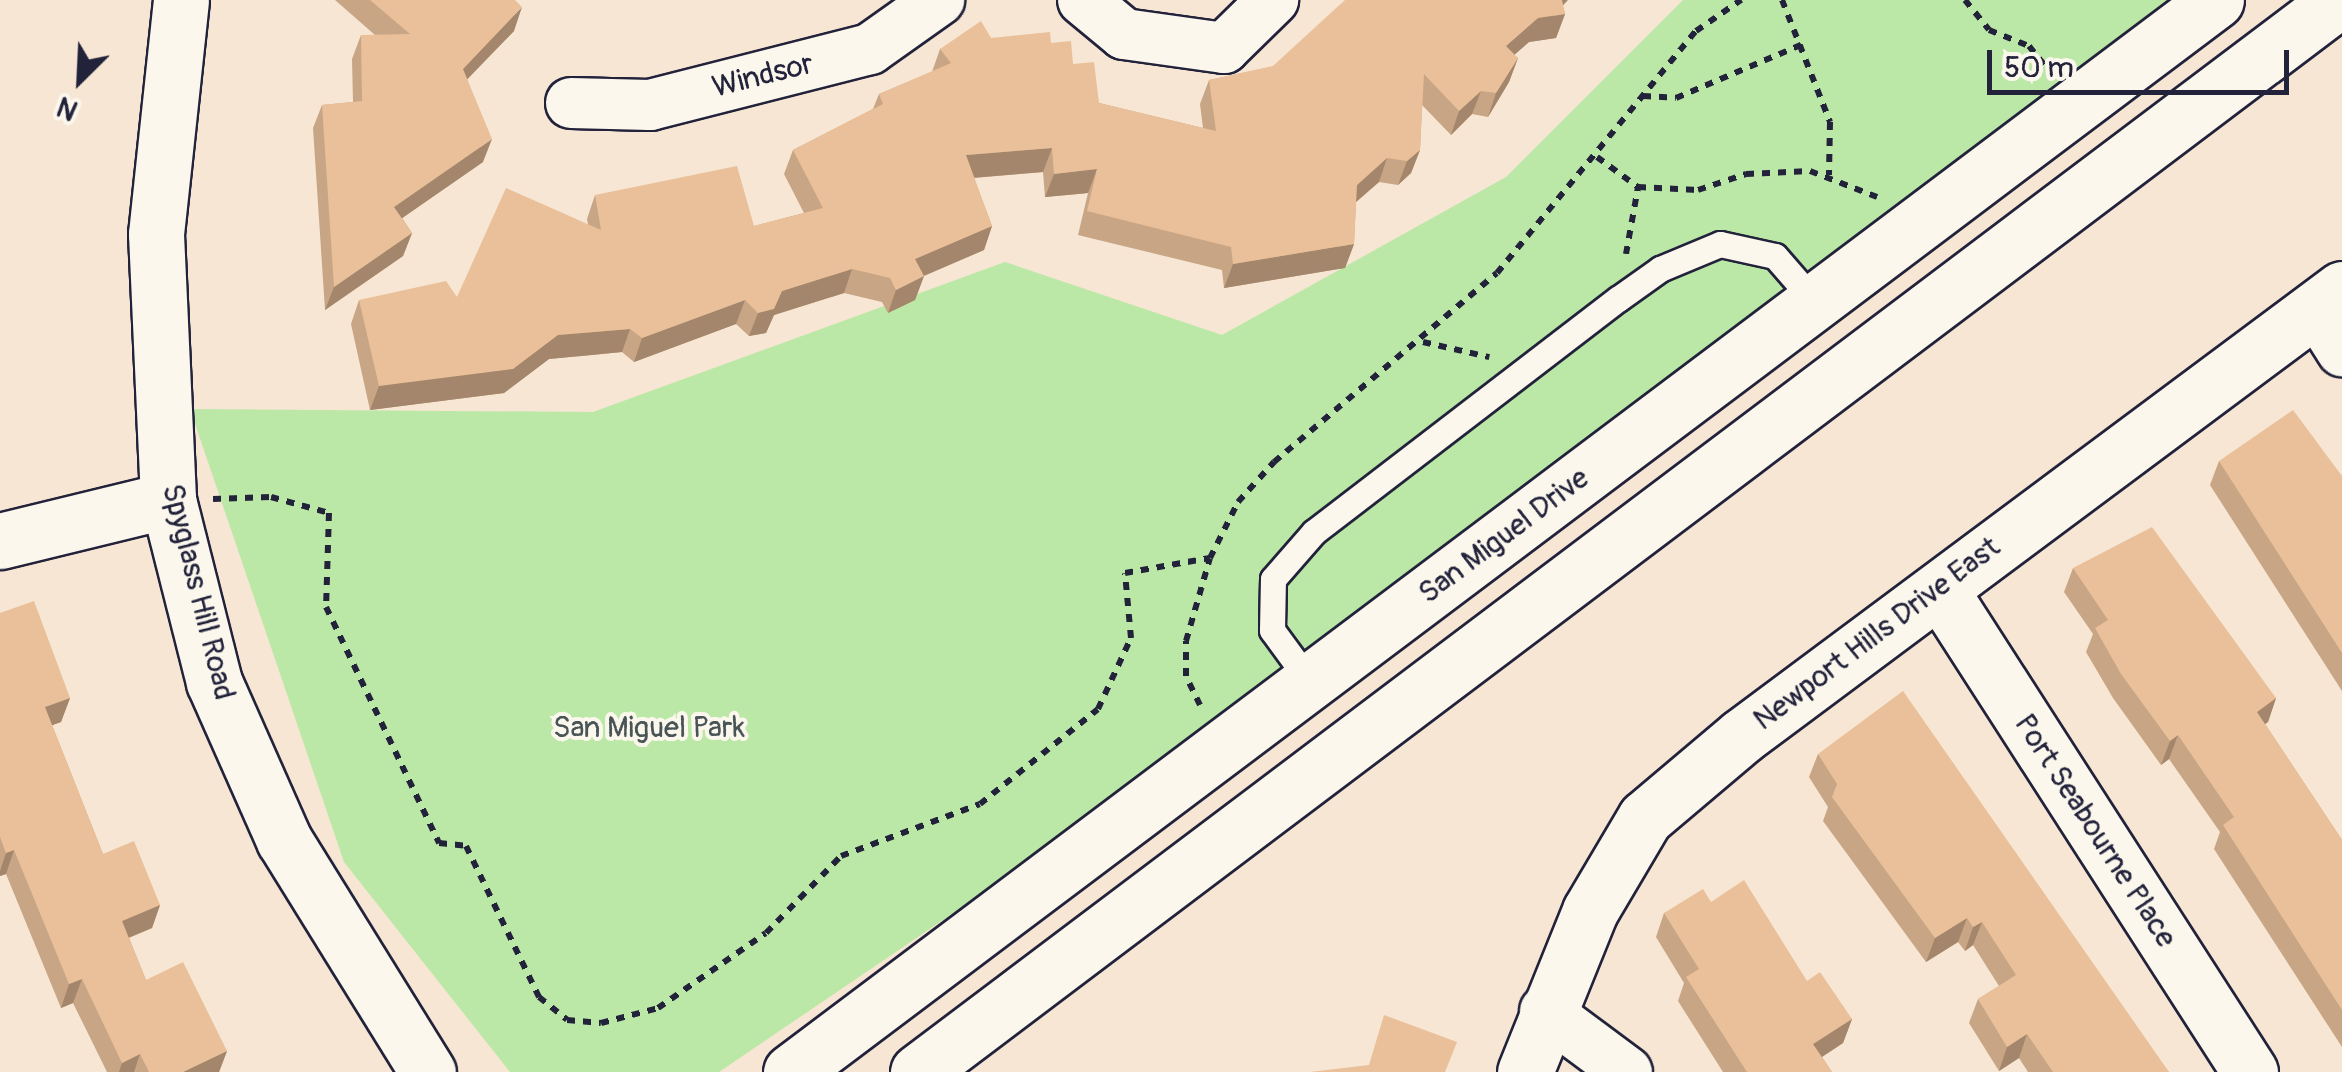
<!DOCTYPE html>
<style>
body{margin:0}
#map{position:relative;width:2342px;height:1072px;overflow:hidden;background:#f6e6d3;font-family:Pangolin,sans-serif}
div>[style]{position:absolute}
.green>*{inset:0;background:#bbe8a6}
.path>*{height:6px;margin-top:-3px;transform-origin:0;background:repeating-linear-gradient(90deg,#22223b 0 8px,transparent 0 16px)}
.roads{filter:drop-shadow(2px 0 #22223b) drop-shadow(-2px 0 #22223b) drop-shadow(0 2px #22223b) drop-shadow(0 -2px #22223b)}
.lane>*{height:25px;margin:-12.5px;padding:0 12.5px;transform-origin:12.5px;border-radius:12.5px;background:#fbf7ec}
.street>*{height:50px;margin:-25px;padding:0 25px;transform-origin:25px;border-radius:25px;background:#fbf7ec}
.secondary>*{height:55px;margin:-27.5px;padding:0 27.5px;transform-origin:27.5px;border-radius:27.5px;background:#fbf7ec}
.wall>*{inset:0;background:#c8a584}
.shaded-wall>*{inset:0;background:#a3866b}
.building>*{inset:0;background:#e9c099}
span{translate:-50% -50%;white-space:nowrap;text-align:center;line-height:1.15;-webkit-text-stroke:8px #fbf7ec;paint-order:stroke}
.street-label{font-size:30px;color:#22223b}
.park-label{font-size:30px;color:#485456}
.north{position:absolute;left:30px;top:30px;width:100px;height:100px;-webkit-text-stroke:8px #fbf7ec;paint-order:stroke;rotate:204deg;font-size:28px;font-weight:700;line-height:40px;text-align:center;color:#22223b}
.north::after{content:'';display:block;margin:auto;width:35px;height:45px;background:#22223b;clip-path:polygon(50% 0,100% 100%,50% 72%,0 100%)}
.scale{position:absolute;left:1987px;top:50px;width:302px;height:45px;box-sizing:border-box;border:5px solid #22223b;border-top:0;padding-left:12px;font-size:30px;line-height:35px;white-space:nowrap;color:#22223b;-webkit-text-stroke:8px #fbf7ec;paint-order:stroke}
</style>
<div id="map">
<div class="green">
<i style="clip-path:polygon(1683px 0,2200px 0,1251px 711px,719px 1072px,510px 1072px,344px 862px,190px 409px,593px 412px,1005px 262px,1222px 335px,1506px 177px)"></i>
</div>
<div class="path">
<i style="left:1782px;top:0;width:131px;rotate:68.5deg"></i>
<i style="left:1830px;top:122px;width:53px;rotate:91.1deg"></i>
<i style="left:1965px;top:0;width:38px;rotate:51deg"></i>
<i style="left:1989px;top:30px;width:43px;rotate:21.8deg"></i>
<i style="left:2029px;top:46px;width:32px;rotate:51deg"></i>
<i style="left:1643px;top:96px;width:33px;rotate:3deg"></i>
<i style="left:1676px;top:98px;width:136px;rotate:-23deg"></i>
<i style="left:1597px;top:157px;width:51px;rotate:36.2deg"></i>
<i style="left:1638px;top:187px;width:60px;rotate:2.9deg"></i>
<i style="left:1698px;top:190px;width:51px;rotate:-18.4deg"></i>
<i style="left:1746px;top:174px;width:64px;rotate:-2.7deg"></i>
<i style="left:1810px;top:171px;width:72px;rotate:21.2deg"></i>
<i style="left:1626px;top:254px;width:68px;rotate:-79.8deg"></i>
<i style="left:1423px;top:342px;width:68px;rotate:12.8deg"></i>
<i style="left:213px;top:499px;width:58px;rotate:-2deg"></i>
<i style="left:271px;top:497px;width:60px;rotate:15.4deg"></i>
<i style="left:329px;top:513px;width:94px;rotate:91.8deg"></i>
<i style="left:326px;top:607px;width:262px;rotate:64.4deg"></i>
<i style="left:439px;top:843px;width:27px;rotate:6deg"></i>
<i style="left:466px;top:846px;width:168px;rotate:64.2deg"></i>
<i style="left:539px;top:997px;width:36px;rotate:39deg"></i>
<i style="left:567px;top:1020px;width:34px;rotate:5deg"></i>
<i style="left:601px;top:1023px;width:59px;rotate:-14.7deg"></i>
<i style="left:658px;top:1008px;width:131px;rotate:-34.8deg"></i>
<i style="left:766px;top:933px;width:107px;rotate:-45.8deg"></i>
<i style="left:841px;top:856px;width:148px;rotate:-20.5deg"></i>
<i style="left:980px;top:804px;width:151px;rotate:-38.8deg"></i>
<i style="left:1098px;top:709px;width:78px;rotate:-65.1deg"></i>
<i style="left:1131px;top:638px;width:65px;rotate:-95.3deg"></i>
<i style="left:1125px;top:573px;width:86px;rotate:-10deg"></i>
<i style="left:1210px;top:558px;width:63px;rotate:-63.4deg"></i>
<i style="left:1238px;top:502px;width:54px;rotate:-48deg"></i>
<i style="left:1274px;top:462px;width:292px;rotate:-40.3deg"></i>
<i style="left:1497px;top:273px;width:313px;rotate:-50.6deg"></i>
<i style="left:1696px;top:31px;width:55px;rotate:-34.6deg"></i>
<i style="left:1200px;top:705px;width:32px;rotate:-116deg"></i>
<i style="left:1186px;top:676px;width:35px;rotate:-90deg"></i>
<i style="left:1186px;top:641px;width:86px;rotate:-73.9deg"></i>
</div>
<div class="roads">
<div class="lane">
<i style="left:1310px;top:682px;width:64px;rotate:-126.2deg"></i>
<i style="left:1272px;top:630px;width:51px;rotate:-88.9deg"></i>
<i style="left:1273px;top:579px;width:62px;rotate:-48.9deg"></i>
<i style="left:1314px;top:532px;width:383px;rotate:-37.5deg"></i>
<i style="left:1618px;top:299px;width:52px;rotate:-35.5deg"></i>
<i style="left:1660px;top:269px;width:65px;rotate:-22.6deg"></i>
<i style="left:1720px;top:244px;width:56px;rotate:12.3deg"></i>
<i style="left:1775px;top:256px;width:61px;rotate:49deg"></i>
</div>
<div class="street">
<i style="left:1083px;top:0;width:53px;rotate:39.7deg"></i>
<i style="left:1124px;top:34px;width:101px;rotate:8deg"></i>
<i style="left:1224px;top:48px;width:69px;rotate:-44.4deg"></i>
<i style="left:571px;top:103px;width:79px;rotate:1.5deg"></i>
<i style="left:650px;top:105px;width:227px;rotate:-14.3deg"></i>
<i style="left:870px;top:49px;width:85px;rotate:-35.4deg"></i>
<i style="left:2316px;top:310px;width:49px;rotate:57.6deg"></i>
<i style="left:1545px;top:1011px;width:102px;rotate:36.6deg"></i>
</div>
<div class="secondary">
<i style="left:181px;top:0;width:235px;rotate:96.1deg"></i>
<i style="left:156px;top:234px;width:266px;rotate:87.4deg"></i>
<i style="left:168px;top:500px;width:188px;rotate:75.8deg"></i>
<i style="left:214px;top:682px;width:173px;rotate:66.1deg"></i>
<i style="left:284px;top:840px;width:273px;rotate:58.2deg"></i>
<i style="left:0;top:541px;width:173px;rotate:-13.7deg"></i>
<i style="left:1940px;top:590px;width:573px;rotate:57.25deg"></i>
<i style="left:791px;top:1072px;width:1783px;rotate:-36.95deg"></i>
<i style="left:918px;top:1072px;width:1780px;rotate:-37.03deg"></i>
<i style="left:1525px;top:1072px;width:174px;rotate:-68deg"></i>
<i style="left:1590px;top:911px;width:108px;rotate:-59.4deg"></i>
<i style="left:1645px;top:818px;width:127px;rotate:-40.2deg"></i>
<i style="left:1742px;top:736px;width:748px;rotate:-36.69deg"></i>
</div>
</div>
<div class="wall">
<i style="clip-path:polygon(335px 0,515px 0,514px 31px,467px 79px,483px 162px,402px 218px,412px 233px,403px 256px,325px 310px,313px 128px,322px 105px,353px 102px,352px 59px,361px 35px,375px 35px)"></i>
<i style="clip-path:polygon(1563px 6px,1565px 14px,1556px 38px,1529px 42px,1514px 55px,1518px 58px,1509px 82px,1488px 117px,1472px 114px,1451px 135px,1422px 105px,1420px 150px,1411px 173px,1398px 185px,1379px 182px,1356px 202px,1354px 244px,1345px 268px,1224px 288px,1222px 270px,1078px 235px,1088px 193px,1045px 197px,1043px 172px,974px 178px,992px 226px,984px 250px,924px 276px,915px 300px,888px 313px,882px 302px,844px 293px,774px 315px,766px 333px,749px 336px,736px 324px,634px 362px,622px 352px,549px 359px,504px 393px,370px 410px,351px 324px,359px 300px,457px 297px,588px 224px,587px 219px,595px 195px,754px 226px,804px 213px,784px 174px,793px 150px,873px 109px,879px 94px,932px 72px,940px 49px,991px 38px,1051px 43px,1073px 64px,1099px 103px,1203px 128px,1200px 104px,1209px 80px)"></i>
<i style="clip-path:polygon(2219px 461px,2342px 476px,2342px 691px,2210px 485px)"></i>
<i style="clip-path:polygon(2073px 568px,2276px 698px,2268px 722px,2265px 724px,2342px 840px,2342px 1047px,2214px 849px,2220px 832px,2169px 759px,2161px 765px,2113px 698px,2086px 652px,2093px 634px,2064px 592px)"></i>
<i style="clip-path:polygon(0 613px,70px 698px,61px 722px,52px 725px,103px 854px,160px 905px,152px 928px,129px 938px,146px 980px,227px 1051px,219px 1072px,107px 1072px,73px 1003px,61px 1008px,6px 874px,0 876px)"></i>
<i style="clip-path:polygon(1818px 754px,2169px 1072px,2028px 1072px,2019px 1058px,1999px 1071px,1969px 1023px,1978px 999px,1999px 986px,1973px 945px,1965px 951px,1958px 942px,1926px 962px,1823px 821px,1828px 807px,1809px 777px)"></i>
<i style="clip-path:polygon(1711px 902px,1852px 1019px,1843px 1043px,1822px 1057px,1832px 1072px,1723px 1072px,1678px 1001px,1684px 983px,1656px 937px,1664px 913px)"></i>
</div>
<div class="shaded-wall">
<i style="clip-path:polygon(1558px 0,1568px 0,1553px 16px,1565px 14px,1556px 38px,1529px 42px,1497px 70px,1506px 46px)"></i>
<i style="clip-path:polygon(522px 7px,514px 31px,454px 93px,463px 69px)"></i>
<i style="clip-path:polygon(1518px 58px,1509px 82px,1488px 117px,1496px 93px)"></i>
<i style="clip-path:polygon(1481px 91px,1472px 114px,1451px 135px,1459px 111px)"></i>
<i style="clip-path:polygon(492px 139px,483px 162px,385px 230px,394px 207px)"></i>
<i style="clip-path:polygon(1052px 148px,1043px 172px,958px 179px,966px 155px)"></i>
<i style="clip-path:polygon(1420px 150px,1411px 173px,1398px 185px,1407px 161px)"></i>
<i style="clip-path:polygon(1387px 158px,1379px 182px,1348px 209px,1357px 185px)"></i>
<i style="clip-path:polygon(1097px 169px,1088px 193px,1045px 197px,1054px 174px)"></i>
<i style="clip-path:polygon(992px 226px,984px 250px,907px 283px,915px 259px)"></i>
<i style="clip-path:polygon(412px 233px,403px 256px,325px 310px,334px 287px)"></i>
<i style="clip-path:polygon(1354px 244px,1345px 268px,1224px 288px,1233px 264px)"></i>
<i style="clip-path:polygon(852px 269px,844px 293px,774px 315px,766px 333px,749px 336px,758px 313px,782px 291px)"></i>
<i style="clip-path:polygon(924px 276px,915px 300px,888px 313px,896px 290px)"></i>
<i style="clip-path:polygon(745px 300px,736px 324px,634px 362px,642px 338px)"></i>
<i style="clip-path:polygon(630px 329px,622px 352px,549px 359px,504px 393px,370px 410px,379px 386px,558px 335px)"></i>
<i style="clip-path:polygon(70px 698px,61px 722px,36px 731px,45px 707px)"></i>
<i style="clip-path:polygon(2276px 698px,2268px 722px,2248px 736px,2257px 712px)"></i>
<i style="clip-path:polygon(2178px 735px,2169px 759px,2161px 765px,2170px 741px)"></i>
<i style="clip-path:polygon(14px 850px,6px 874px,0 876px,0 871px,6px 853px)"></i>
<i style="clip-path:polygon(160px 905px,152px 928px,113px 944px,122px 921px)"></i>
<i style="clip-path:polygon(1967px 918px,1958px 942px,1926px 962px,1935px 938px)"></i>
<i style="clip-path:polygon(1982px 922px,1973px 945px,1965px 951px,1973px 927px)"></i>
<i style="clip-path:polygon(82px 979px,73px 1003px,61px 1008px,69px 984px)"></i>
<i style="clip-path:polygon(1852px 1019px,1843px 1043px,1805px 1068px,1813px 1044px)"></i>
<i style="clip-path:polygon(2027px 1034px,2019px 1058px,1999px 1071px,2007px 1047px)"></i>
<i style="clip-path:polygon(227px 1051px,219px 1072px,183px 1072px)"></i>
<i style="clip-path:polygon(140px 1054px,134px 1072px,119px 1072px,122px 1063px)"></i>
</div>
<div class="building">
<i style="clip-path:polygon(370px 0,515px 0,522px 7px,463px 69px,492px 139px,394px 207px,412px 233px,334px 287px,322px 105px,362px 101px,361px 35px,410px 34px)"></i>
<i style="clip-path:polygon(1345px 0,1562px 0,1565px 14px,1538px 18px,1506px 46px,1518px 58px,1496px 93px,1481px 91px,1459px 111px,1424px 74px,1420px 150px,1407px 161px,1387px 158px,1357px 185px,1354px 244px,1233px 264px,1231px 247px,1087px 211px,1097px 169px,1054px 174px,1052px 148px,966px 155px,992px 226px,915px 259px,924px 276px,896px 290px,890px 278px,852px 269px,782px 291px,774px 309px,758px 313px,745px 300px,642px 338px,630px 329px,558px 335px,513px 369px,379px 386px,359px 300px,446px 281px,457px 297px,506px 188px,601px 230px,595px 195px,737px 166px,754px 226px,823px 208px,793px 150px,883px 104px,879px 94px,951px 63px,940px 49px,981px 21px,991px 38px,1050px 32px,1051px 43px,1071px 41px,1073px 64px,1094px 62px,1099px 103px,1216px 131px,1209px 80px,1273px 66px)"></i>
<i style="clip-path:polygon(2293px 410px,2342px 476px,2342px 653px,2219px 461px)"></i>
<i style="clip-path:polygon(2152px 527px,2276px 698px,2257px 712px,2342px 840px,2342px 1010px,2223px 825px,2234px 817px,2178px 735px,2170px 741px,2121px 674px,2095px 628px,2108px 620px,2073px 568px)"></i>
<i style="clip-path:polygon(34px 601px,70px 698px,45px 707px,103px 854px,134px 841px,160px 905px,122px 921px,146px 980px,183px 962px,227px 1051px,183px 1072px,149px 1072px,140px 1054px,122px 1063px,82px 979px,69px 984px,14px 850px,6px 853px,0 837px,0 613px)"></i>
<i style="clip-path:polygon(1903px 691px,2169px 1072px,2053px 1072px,2027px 1034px,2007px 1047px,1978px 999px,2016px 975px,1982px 922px,1973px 927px,1967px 918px,1935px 938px,1832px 797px,1837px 784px,1818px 754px)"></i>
<i style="clip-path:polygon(1744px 880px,1807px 981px,1820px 972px,1852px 1019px,1813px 1044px,1832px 1072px,1747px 1072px,1686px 977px,1699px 969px,1664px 913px,1703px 889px,1711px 902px)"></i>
<i style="clip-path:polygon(1384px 1015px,1457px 1042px,1445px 1072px,1310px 1072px,1369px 1065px)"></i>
</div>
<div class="street-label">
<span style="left:763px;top:76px;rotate:-14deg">Windsor</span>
<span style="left:1504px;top:536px;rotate:-37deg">San Miguel Drive</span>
<span style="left:198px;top:592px;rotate:76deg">Spyglass Hill Road</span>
<span style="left:1877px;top:634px;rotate:-37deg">Newport Hills Drive East</span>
<span style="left:2095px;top:831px;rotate:57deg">Port Seabourne Place</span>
</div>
<div class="park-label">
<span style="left:649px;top:728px">San Miguel Park</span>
</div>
<div class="north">N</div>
<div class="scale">50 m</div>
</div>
